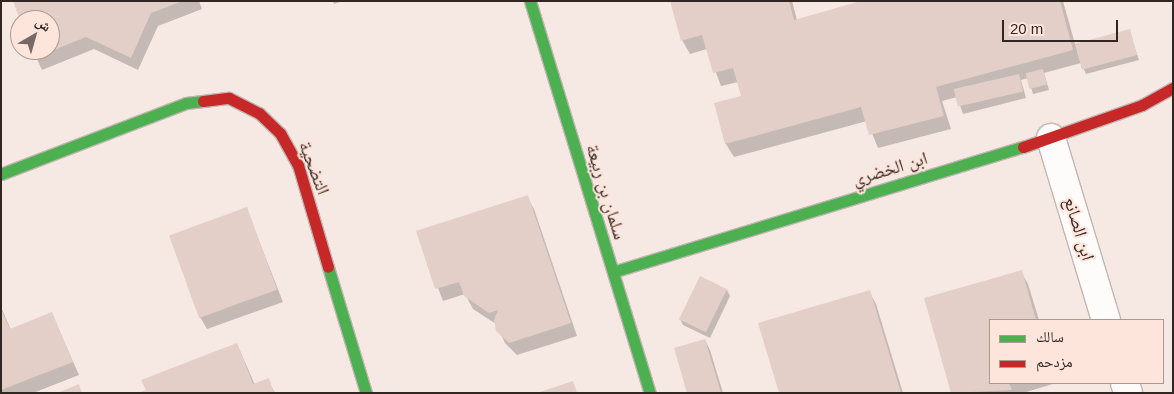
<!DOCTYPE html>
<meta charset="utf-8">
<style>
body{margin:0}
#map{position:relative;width:1174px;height:394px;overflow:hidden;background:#f6e8e3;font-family:Arial,"Noto Naskh Arabic",sans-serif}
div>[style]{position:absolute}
.shadow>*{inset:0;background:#0003}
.building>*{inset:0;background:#e3cfc7;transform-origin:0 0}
.roads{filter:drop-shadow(1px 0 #c2b6b2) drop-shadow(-1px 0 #c2b6b2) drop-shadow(0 1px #c2b6b2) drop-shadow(0 -1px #c2b6b2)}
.street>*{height:28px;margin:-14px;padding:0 14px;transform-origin:14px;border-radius:14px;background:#fefcfb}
.fast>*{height:11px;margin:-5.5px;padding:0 5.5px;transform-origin:5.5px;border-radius:5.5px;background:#4caf50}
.jam>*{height:11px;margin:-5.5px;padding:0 5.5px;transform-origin:5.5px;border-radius:5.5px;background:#c62828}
span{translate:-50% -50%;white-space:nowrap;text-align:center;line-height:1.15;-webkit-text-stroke:4px #fee5db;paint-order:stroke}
.street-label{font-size:18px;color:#322622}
.frame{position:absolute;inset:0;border:2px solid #322622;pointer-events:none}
.legend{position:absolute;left:989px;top:319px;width:175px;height:65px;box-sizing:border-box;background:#fee5db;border:1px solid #ac9991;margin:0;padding:6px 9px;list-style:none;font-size:15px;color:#322622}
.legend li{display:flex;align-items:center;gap:10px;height:25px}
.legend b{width:25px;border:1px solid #ac9991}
.north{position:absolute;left:10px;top:10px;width:50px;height:50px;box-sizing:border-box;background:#fee5db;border:1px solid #ac9991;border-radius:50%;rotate:38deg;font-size:14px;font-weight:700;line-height:20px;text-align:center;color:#322622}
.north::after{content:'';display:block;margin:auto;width:18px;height:22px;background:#776a66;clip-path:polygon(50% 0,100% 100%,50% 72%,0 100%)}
.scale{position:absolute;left:1002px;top:20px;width:116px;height:22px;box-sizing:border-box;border:2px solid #322622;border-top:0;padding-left:6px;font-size:15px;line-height:18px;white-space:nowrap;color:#322622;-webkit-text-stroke:4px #fee5db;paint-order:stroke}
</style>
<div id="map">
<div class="shadow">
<i style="clip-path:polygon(14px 1px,199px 1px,202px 9px,158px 26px,138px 70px,94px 49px,42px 70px,33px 50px,50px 50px,50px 20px,21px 20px)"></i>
<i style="clip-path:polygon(333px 1px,343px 1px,334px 4px)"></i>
<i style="clip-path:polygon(672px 1px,792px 1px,797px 20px,865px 1px,1063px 1px,1075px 44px,1129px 31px,1139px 60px,1086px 74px,1081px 63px,1044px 73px,1049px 90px,1033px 94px,1028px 78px,1021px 80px,1026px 98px,963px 114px,957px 97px,942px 101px,951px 129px,878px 148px,867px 121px,734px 157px,726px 144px,715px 104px,742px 97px,738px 82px,721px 86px,707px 49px,690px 54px,682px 40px)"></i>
<i style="clip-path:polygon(527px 197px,534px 209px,577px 336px,517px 355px,505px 343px,496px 324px,473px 309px,465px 294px,443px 301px,417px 232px)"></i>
<i style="clip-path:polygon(246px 208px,283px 302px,207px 329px,200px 317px)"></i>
<i style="clip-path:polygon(1021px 272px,1028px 284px,1039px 320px,990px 320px,990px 383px,1056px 383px,1023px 393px,953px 393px,926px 299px)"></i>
<i style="clip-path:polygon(700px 277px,727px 290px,730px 296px,710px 338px,683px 325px,680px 319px)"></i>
<i style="clip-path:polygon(869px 291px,876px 304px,903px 393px,780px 393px)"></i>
<i style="clip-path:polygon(1px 307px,11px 330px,52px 314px,79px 375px,33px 393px,1px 393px)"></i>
<i style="clip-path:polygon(705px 340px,710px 350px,723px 393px,689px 393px)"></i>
<i style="clip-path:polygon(237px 344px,255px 385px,268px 380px,275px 393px,141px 393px)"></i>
</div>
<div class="building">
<i style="clip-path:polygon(13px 1px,183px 1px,151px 13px,131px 58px,86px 37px,34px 58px,31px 50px,50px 50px,50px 20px,20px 20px)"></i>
<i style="clip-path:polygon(670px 1px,789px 1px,794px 20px,861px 1px,1060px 1px,1073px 50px,936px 87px,944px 116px,869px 135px,861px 107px,725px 144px,714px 103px,741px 96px,733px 68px,713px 73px,702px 35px,681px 41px)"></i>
<i style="left:1130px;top:29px;width:27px;height:57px;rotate:75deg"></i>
<i style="left:1043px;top:69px;width:16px;height:18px;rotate:76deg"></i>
<i style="left:1019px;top:74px;width:18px;height:67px;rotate:77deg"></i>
<i style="clip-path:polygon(528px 195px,571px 323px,509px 343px,496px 331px,494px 320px,498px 310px,489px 313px,464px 296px,459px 282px,435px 289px,416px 231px)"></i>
<i style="left:247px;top:207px;width:88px;height:83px;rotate:70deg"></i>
<i style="clip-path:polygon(1022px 270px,1036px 320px,990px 320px,990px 383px,1009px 383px,1012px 390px,951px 393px,924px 298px)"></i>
<i style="left:700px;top:276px;width:30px;height:48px;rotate:26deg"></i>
<i style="clip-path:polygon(870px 290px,901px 393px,779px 393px,758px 323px)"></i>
<i style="clip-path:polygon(1px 309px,10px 329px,52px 312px,73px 362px,1px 390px)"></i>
<i style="clip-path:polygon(705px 339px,721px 393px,687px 393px,674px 348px)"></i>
<i style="clip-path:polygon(237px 343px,253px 384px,269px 378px,274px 393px,138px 393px,146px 390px,141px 380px)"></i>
<i style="clip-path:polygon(573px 381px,577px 393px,540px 393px,540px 392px)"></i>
<i style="clip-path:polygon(79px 384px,82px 393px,57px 393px)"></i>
</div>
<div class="roads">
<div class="street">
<i style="left:1051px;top:138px;width:190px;rotate:73.2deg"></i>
<i style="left:1125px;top:383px;width:10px;rotate:73deg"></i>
</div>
<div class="fast">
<i style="left:530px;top:1px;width:410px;rotate:73deg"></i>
<i style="left:1px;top:174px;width:198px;rotate:-21deg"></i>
<i style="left:186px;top:103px;width:17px;rotate:-7deg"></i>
<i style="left:328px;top:267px;width:132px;rotate:73.2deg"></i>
<i style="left:613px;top:272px;width:429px;rotate:-17deg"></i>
</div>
<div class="jam">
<i style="left:203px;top:101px;width:26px;rotate:-7deg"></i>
<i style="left:229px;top:98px;width:34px;rotate:27deg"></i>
<i style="left:259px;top:113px;width:29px;rotate:44deg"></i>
<i style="left:280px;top:133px;width:37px;rotate:61deg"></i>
<i style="left:298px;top:165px;width:106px;rotate:73.6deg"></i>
<i style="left:1023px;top:147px;width:126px;rotate:-19.4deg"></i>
<i style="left:1142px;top:105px;width:35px;rotate:-29deg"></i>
</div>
</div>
<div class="street-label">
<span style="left:314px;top:168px;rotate:69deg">التضحية</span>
<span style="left:890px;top:169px;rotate:-17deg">ابن الخضري</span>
<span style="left:606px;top:192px;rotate:73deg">سلمان بن ربيعة</span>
<span style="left:1079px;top:229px;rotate:73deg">ابن الصانع</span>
</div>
<div class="frame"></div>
<ul class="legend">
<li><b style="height:6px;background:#4caf50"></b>سالك</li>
<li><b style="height:6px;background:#c62828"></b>مزدحم</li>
</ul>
<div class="north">ش</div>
<div class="scale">20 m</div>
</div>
